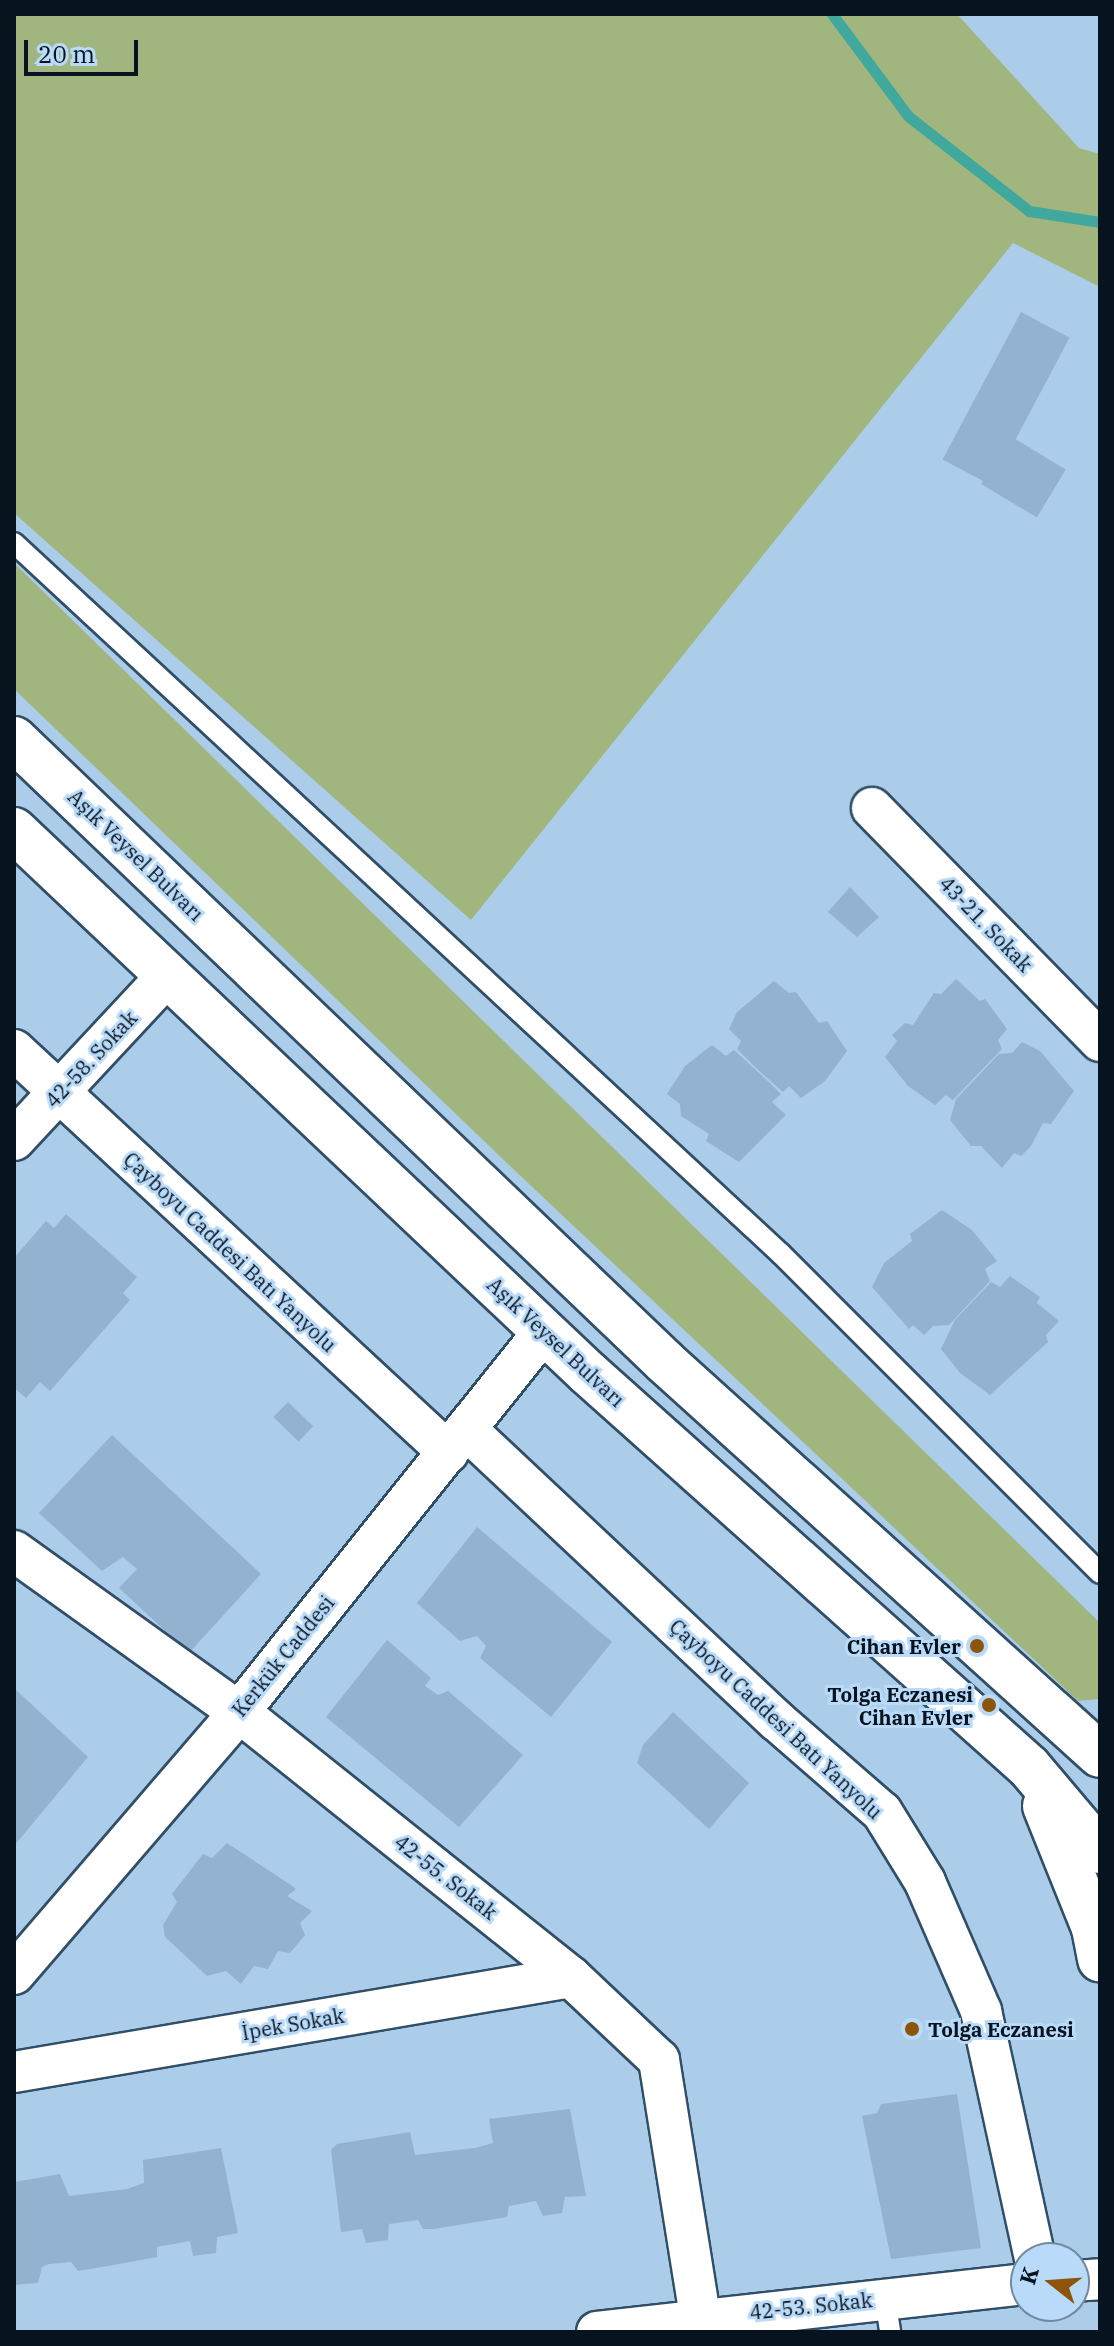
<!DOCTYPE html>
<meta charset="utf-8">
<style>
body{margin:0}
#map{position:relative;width:1114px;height:2346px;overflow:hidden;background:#accdea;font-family:"IBM Plex Serif",serif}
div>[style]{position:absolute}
.green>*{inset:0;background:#a1b67e}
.stream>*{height:11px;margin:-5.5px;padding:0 5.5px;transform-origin:5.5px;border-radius:5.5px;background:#40a89d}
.building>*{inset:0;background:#92b2cf;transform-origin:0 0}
.roads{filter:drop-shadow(2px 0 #314e67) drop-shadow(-2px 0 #314e67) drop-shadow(0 2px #314e67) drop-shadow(0 -2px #314e67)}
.lane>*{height:20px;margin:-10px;padding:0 10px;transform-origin:10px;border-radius:10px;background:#fff}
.street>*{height:40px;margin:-20px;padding:0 20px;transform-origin:20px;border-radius:20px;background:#fff}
.secondary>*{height:44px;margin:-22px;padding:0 22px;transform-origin:22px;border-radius:22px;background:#fff}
.dots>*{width:22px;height:22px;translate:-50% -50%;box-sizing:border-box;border:4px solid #b9daf8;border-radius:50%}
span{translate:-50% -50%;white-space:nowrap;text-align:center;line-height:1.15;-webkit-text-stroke:6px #b9daf8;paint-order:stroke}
.street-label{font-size:20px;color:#07131e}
.poi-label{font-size:20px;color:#07131e;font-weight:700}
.right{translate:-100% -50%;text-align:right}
.left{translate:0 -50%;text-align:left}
.frame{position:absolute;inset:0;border:16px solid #07131e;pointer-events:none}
.north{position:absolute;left:1010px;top:2242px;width:80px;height:80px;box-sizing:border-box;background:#b9daf8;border:2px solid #728aa1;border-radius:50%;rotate:287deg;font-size:22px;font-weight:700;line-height:32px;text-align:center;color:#07131e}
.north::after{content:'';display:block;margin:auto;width:28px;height:36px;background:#8d540b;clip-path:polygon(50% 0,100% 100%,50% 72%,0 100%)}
.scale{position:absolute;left:24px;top:40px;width:114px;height:36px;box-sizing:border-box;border:4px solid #07131e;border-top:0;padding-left:10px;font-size:24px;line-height:28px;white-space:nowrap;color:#07131e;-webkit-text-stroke:6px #b9daf8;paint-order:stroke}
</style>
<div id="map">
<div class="green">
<i style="clip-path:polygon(14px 14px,957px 14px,1079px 148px,1100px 154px,1100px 287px,1013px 243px,471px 920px,14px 513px)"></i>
<i style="clip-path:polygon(14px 563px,1098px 1621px,1100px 1699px,1078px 1701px,511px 1167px,14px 689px)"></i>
</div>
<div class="stream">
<i style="left:832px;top:14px;width:127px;rotate:53.3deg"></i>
<i style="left:908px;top:116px;width:154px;rotate:38.1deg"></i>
<i style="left:1029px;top:211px;width:72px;rotate:8.8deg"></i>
</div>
<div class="building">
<i style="left:1021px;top:312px;width:55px;height:167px;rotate:28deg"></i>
<i style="left:1010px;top:436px;width:65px;height:56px;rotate:31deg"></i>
<i style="clip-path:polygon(850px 887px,879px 917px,857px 937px,828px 912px)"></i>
<i style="clip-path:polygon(956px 979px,980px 1001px,985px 999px,1007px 1029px,998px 1040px,1002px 1049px,953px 1100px,946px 1095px,935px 1105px,908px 1086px,885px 1057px,897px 1041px,892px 1035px,905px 1023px,913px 1025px,934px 993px,941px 994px)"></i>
<i style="clip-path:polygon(774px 981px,789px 993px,796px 992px,819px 1023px,827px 1021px,847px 1051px,825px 1081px,801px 1098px,789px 1086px,783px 1092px,757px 1069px,737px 1049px,741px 1041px,729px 1029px,737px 1012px)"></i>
<i style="clip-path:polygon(1022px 1042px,1040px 1051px,1074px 1091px,1051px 1124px,1043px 1123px,1031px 1146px,1021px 1156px,1014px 1153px,1002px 1168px,981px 1146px,971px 1146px,950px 1120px,956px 1099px,999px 1054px,1012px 1053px)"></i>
<i style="clip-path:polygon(712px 1045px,726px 1056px,734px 1050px,770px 1083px,781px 1094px,772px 1102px,786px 1115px,739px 1162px,706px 1141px,709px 1134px,681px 1116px,680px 1104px,667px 1094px,685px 1066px)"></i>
<i style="clip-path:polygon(942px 1210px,972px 1230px,997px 1261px,985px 1269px,990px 1281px,949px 1325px,933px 1326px,924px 1335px,913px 1325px,909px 1329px,872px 1287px,884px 1263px,912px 1241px,910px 1234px)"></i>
<i style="clip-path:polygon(66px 1214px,137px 1277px,123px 1293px,130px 1300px,50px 1391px,40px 1382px,26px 1398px,14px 1388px,14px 1258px,46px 1221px,54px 1228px)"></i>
<i style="clip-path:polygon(1010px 1276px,1040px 1297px,1037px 1303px,1059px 1321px,1046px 1335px,1048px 1342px,990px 1395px,960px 1373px,941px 1349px,955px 1320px,991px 1282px,1000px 1287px)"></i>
<i style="left:288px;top:1402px;width:35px;height:21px;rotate:44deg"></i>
<i style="clip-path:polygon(112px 1435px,261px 1574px,189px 1653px,119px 1588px,137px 1569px,123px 1557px,102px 1571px,39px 1513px)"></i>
<i style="clip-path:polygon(477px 1527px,612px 1642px,551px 1717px,480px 1658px,486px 1646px,477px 1636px,460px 1641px,417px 1603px)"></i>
<i style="clip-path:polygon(387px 1640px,431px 1678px,425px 1686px,438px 1695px,448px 1691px,523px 1755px,459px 1827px,326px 1717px)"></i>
<i style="clip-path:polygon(14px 1688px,88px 1757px,14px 1846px)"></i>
<i style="clip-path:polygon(673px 1712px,749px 1783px,709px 1829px,637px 1763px,643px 1745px)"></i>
<i style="clip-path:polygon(227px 1843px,291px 1885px,296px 1889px,287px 1896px,312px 1911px,300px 1923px,305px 1935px,290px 1953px,278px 1951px,268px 1969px,254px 1966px,241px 1984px,226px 1971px,207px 1976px,165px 1937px,163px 1925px,177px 1902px,172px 1894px,203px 1854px,212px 1858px)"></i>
<i style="clip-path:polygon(957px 2094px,981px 2248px,891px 2259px,862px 2116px,877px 2113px,881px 2104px)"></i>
<i style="clip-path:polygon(570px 2109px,586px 2196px,565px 2197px,562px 2213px,543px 2216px,536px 2201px,509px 2206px,507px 2217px,434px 2229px,423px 2229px,418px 2220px,389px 2224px,388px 2240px,366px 2243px,362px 2229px,341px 2232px,331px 2150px,337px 2144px,410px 2132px,415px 2155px,475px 2148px,493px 2143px,489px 2119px)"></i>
<i style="clip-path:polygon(221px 2148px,238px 2233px,217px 2237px,216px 2253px,193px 2256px,190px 2241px,157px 2247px,157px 2257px,102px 2267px,78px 2271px,71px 2262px,49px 2264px,42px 2267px,38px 2283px,14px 2285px,14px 2182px,60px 2174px,69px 2196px,127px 2189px,144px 2183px,143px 2160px)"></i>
</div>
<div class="roads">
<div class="lane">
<i style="left:14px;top:543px;width:1046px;rotate:42.83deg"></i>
<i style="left:781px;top:1254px;width:451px;rotate:45deg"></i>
<i style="left:885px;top:2299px;width:33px;rotate:81deg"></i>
</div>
<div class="street">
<i style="left:872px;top:808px;width:326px;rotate:45.6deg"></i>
<i style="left:14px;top:1050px;width:592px;rotate:42.81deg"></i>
<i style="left:14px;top:1140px;width:223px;rotate:-47deg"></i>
<i style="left:466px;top:1429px;width:425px;rotate:43.2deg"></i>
<i style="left:776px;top:1720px;width:140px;rotate:41deg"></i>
<i style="left:882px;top:1812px;width:82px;rotate:58.4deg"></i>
<i style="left:925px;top:1882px;width:141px;rotate:66.5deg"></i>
<i style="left:981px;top:2011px;width:253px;rotate:77.7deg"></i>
<i style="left:14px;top:1551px;width:277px;rotate:35.6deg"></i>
<i style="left:239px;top:1712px;width:425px;rotate:38.6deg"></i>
<i style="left:571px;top:1977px;width:121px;rotate:43.3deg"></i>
<i style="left:659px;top:2060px;width:260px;rotate:80.9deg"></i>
<i style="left:14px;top:1974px;width:345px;rotate:-49.3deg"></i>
<i style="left:239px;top:1712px;width:488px;rotate:-51.3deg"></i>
<i style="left:14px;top:2072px;width:565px;rotate:-9.68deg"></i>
<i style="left:1074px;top:2281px;width:26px;rotate:-4deg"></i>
<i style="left:597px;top:2332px;width:432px;rotate:-6.4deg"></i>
</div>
<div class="secondary">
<i style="left:14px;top:739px;width:901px;rotate:43.74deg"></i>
<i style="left:665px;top:1362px;width:586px;rotate:42.1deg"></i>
<i style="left:14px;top:830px;width:790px;rotate:43.41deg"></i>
<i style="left:588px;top:1373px;width:591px;rotate:41.78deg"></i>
<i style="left:1029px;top:1767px;width:110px;rotate:49.8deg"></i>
<i style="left:1045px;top:1806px;width:131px;rotate:68.1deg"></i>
<i style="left:1094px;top:1928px;width:32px;rotate:79deg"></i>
</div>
</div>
<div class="dots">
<i style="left:977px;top:1646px;background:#8d540b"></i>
<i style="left:989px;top:1705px;background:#8d540b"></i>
<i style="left:912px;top:2029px;background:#8d540b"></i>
</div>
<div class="street-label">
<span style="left:136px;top:855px;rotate:44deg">Aşık Veysel Bulvarı</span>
<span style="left:986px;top:924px;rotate:46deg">43-21. Sokak</span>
<span style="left:91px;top:1059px;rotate:-47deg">42-58. Sokak</span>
<span style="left:230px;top:1252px;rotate:43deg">Çayboyu Caddesi Batı Yanyolu</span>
<span style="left:556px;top:1342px;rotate:43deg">Aşık Veysel Bulvarı</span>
<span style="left:283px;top:1656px;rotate:-51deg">Kerkük Caddesi</span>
<span style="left:776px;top:1719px;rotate:43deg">Çayboyu Caddesi Batı Yanyolu</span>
<span style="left:446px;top:1877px;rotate:38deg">42-55. Sokak</span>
<span style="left:293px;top:2024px;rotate:-10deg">İpek Sokak</span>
<span style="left:811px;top:2306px;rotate:-6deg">42-53. Sokak</span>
</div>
<div class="poi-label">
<span class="right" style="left:961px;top:1646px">Cihan Evler</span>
<span class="right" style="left:973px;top:1706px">Tolga Eczanesi<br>Cihan Evler</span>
<span class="left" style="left:928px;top:2029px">Tolga Eczanesi</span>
</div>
<div class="frame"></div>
<div class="north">K</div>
<div class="scale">20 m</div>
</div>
